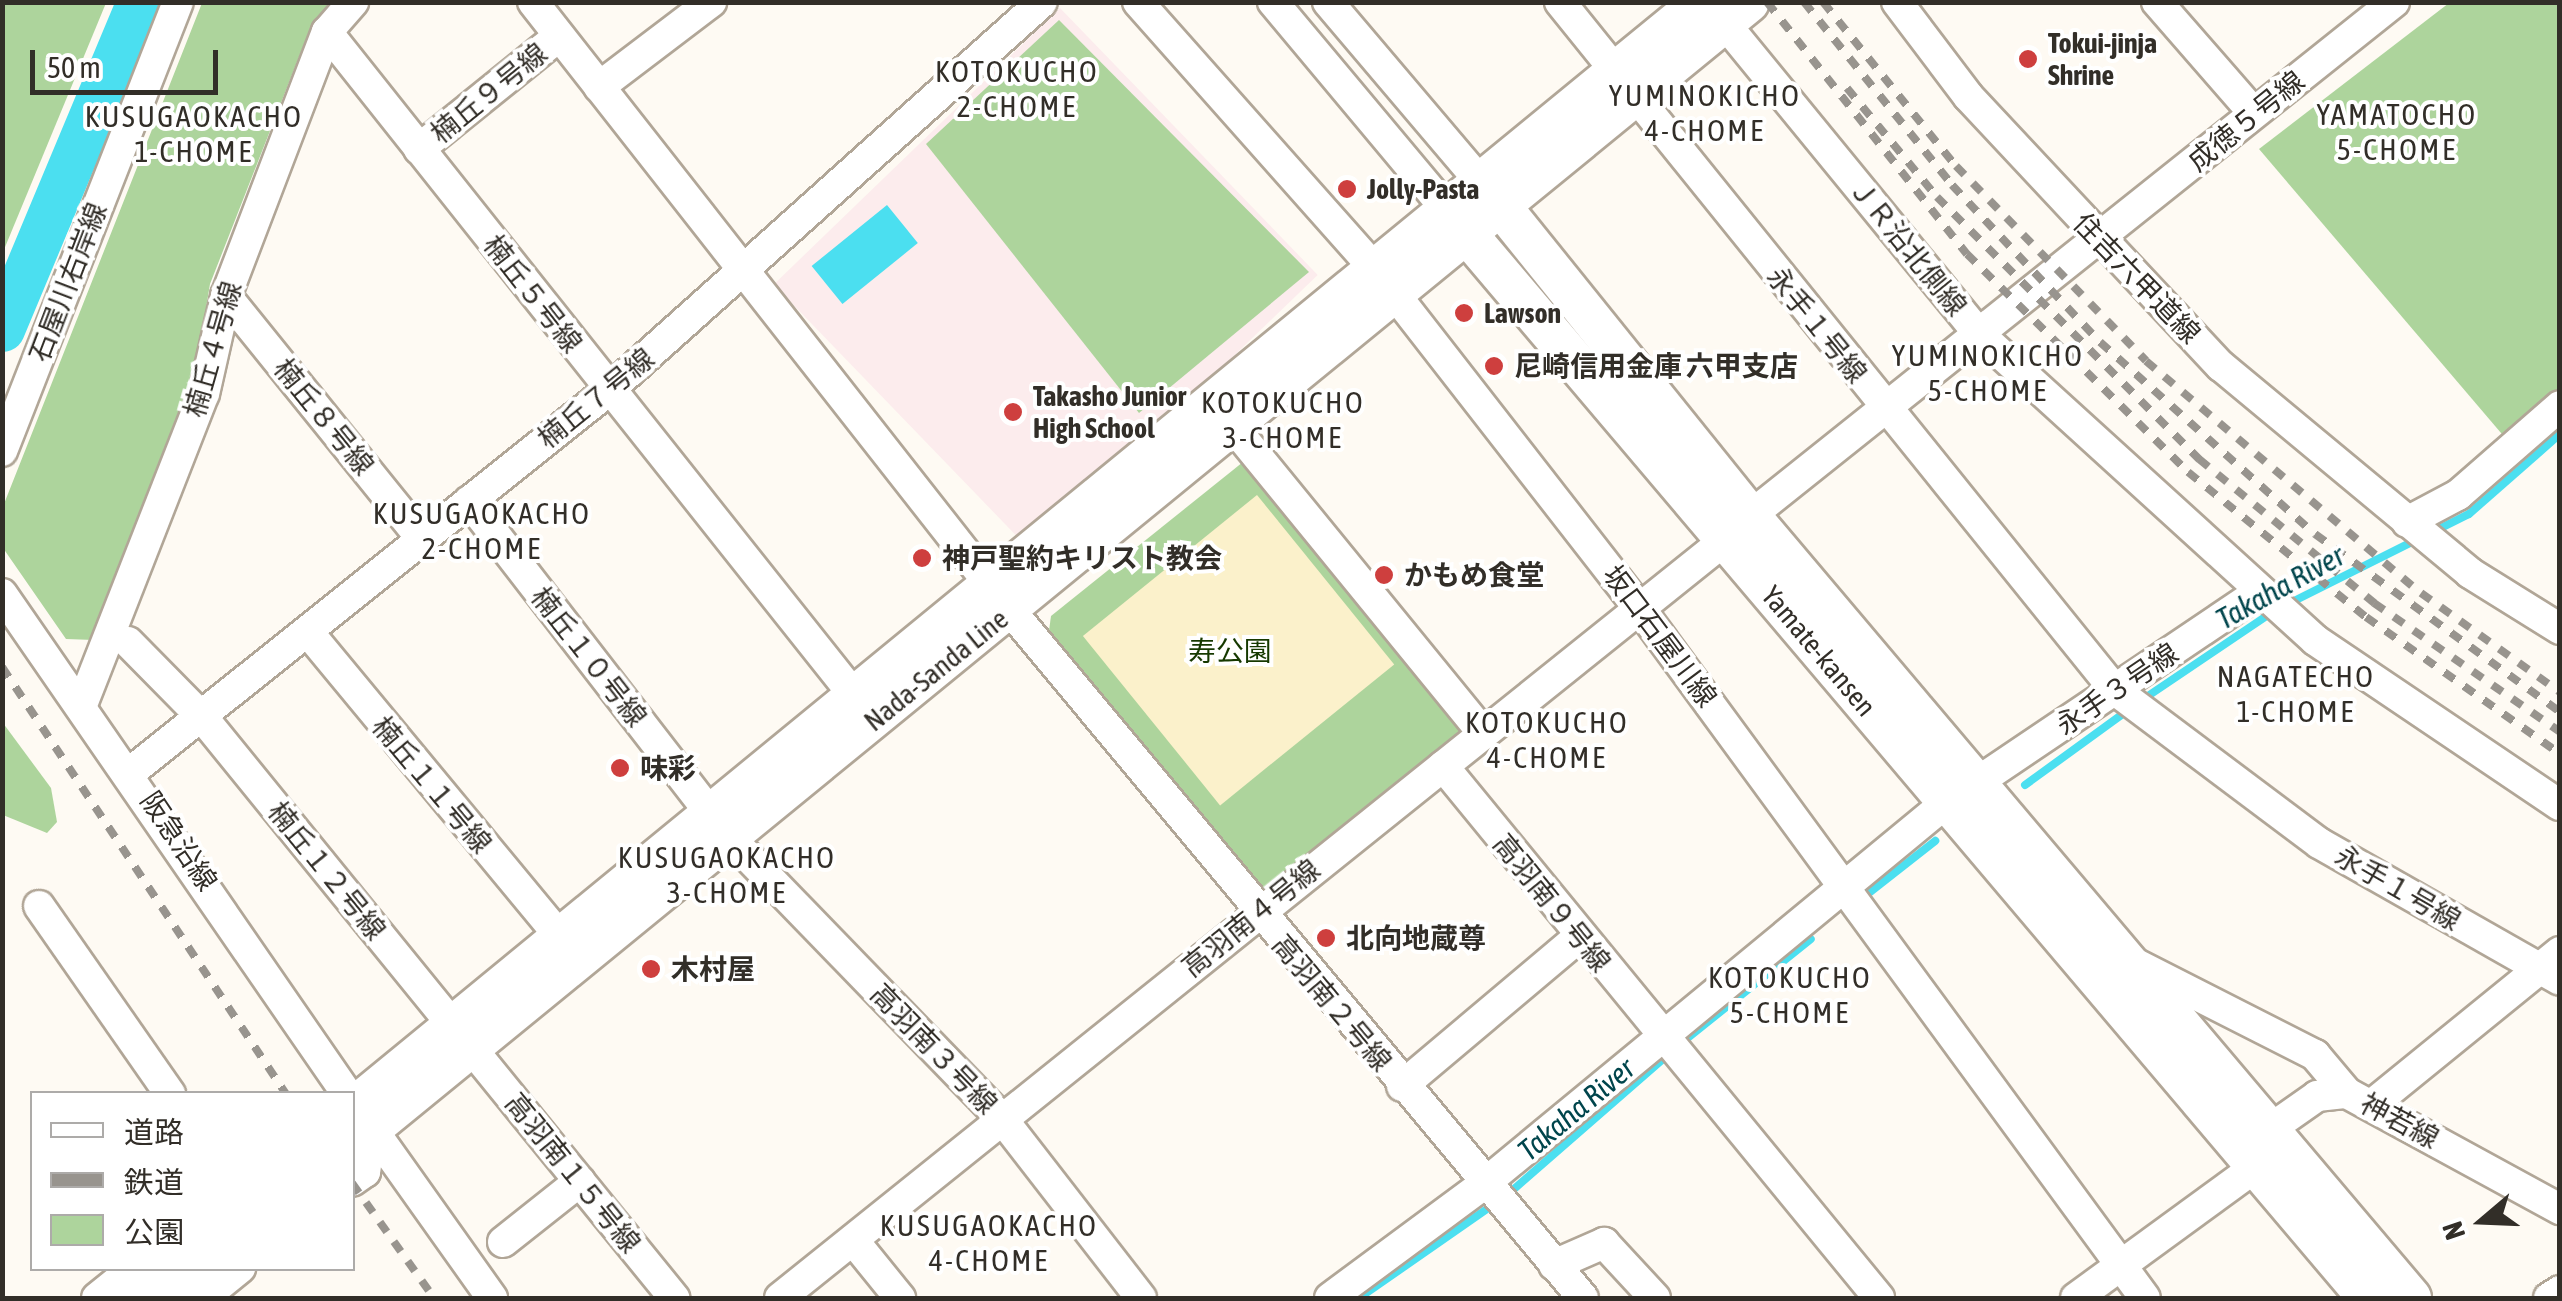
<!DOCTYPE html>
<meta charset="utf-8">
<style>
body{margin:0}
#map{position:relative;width:2562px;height:1301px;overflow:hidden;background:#fefaf3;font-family:"Asap Condensed","Noto Sans JP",sans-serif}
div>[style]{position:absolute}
.education>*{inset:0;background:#fceced;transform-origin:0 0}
.green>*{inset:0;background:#add49c}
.sand>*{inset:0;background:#fbf1cb;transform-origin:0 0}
.water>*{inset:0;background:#4bdff0;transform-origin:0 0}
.stream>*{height:8px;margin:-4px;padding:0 4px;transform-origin:4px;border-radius:4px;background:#4bdff0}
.river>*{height:45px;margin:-22.5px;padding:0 22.5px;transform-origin:22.5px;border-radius:22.5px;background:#4bdff0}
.roads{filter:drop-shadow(2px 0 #b1a697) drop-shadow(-2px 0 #b1a697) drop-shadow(0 2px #b1a697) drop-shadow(0 -2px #b1a697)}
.minor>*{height:30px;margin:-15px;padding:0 15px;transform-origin:15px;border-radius:15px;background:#fff}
.major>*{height:40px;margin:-20px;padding:0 20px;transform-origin:20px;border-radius:20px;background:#fff}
.rail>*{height:8px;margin-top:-4px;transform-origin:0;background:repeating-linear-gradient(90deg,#98948e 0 12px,transparent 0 24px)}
.dots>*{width:28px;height:28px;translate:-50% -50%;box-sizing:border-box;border:5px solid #fff;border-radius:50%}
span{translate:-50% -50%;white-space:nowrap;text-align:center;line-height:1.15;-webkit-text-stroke:8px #fff;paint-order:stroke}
.poi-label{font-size:28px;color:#322e28;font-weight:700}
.left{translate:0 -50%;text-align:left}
.street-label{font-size:28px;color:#322e28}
.park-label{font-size:28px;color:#163900}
.neighbourhood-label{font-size:30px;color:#322e28;letter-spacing:2.5px}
.water-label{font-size:30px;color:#00454c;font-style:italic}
.frame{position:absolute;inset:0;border:5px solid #322e28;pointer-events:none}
.legend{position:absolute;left:30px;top:1091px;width:325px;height:180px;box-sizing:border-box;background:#fff;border:2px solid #adaba9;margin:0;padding:12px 18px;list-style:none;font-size:30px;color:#322e28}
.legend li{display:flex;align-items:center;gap:20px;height:50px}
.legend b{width:50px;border:2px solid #adaba9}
.north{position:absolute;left:2432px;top:1171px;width:100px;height:100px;-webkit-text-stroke:8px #fff;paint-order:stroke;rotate:251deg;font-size:28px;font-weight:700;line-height:40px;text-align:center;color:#322e28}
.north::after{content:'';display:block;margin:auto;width:35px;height:45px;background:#322e28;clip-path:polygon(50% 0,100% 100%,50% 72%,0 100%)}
.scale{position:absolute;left:30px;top:50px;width:188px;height:45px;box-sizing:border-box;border:5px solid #322e28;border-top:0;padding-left:12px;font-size:30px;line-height:35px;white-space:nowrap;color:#322e28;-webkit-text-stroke:8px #fff;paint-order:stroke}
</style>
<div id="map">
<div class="education">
<i style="left:1060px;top:8px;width:371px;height:398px;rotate:46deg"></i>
</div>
<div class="green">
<i style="clip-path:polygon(3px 2px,106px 3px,3px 252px,2px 3px)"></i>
<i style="clip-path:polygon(202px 3px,331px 3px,306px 39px,210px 284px,195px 374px,94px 640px,66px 639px,3px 548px,2px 509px)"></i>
<i style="clip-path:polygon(2449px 3px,2559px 3px,2559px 392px,2507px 440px,2259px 149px)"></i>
<i style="clip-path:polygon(1059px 20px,1309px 272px,1139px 413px,926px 144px)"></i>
<i style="clip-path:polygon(1248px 458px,1467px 733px,1258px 898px,1048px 638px,1051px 616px)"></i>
<i style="clip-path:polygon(3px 723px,51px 788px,57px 822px,47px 833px,3px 815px)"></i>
</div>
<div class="sand">
<i style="left:1257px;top:495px;width:218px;height:224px;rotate:51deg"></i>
</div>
<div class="water">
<i style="left:887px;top:205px;width:49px;height:97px;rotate:51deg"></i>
</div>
<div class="stream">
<i style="left:2431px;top:533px;width:42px;rotate:-26.6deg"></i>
<i style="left:2469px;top:514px;width:121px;rotate:-41.3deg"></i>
<i style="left:2288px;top:604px;width:145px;rotate:-26.6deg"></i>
<i style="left:2142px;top:700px;width:156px;rotate:-34deg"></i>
<i style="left:2025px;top:785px;width:131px;rotate:-36deg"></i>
<i style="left:1870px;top:892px;width:83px;rotate:-38.1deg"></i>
<i style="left:1679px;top:1045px;width:169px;rotate:-38.8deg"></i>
<i style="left:1506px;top:1196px;width:216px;rotate:-41.1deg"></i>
<i style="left:1359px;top:1298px;width:165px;rotate:-34.8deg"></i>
</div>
<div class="river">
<i style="left:2px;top:329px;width:355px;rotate:-67.3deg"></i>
</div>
<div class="roads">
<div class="minor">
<i style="left:533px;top:2px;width:773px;rotate:51.88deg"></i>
<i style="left:1010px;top:610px;width:895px;rotate:50.21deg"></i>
<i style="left:1138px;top:2px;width:358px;rotate:48.4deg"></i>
<i style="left:1376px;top:270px;width:430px;rotate:52.1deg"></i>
<i style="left:1640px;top:609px;width:854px;rotate:53.76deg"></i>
<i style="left:1273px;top:2px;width:271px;rotate:50.1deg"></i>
<i style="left:1328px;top:2px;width:257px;rotate:49.7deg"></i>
<i style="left:1560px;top:2px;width:884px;rotate:51.11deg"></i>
<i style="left:2115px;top:690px;width:255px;rotate:36.9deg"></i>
<i style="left:2319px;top:843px;width:277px;rotate:29.6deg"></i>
<i style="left:1897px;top:2px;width:118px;rotate:52.9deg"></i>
<i style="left:1968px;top:96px;width:370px;rotate:46.9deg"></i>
<i style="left:2221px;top:366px;width:324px;rotate:39.7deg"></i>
<i style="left:2470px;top:573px;width:106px;rotate:31.9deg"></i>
<i style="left:2157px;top:2px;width:147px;rotate:48.9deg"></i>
<i style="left:1713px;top:9px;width:420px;rotate:50.7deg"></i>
<i style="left:1979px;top:334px;width:454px;rotate:42.3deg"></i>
<i style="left:2315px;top:640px;width:295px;rotate:34deg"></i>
<i style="left:327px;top:32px;width:846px;rotate:51.53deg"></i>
<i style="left:599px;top:87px;width:141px;rotate:-37.2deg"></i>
<i style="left:419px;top:149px;width:180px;rotate:-38.9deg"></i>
<i style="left:226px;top:296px;width:311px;rotate:51.1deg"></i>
<i style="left:1235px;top:429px;width:392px;rotate:50.8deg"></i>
<i style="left:2px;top:451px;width:482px;rotate:-68.6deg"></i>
<i style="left:469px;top:501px;width:425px;rotate:52.3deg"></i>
<i style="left:729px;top:837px;width:394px;rotate:45.9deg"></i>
<i style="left:1003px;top:1120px;width:225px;rotate:52.2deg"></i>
<i style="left:1750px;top:516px;width:824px;rotate:-38.59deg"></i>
<i style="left:2407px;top:522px;width:58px;rotate:-27.9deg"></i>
<i style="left:2458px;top:495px;width:135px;rotate:-41.1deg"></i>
<i style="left:2px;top:594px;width:607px;rotate:55.39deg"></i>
<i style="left:308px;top:632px;width:393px;rotate:50.4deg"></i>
<i style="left:128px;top:642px;width:107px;rotate:45.4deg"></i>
<i style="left:203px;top:718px;width:393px;rotate:50.9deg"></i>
<i style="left:83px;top:702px;width:331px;rotate:-68.6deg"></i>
<i style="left:204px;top:394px;width:100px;rotate:-77.3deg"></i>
<i style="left:226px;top:296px;width:283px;rotate:-69.1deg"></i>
<i style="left:327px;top:32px;width:40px;rotate:-49deg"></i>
<i style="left:1443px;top:766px;width:688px;rotate:50.66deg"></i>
<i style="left:132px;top:771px;width:610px;rotate:-38.62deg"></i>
<i style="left:609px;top:390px;width:581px;rotate:-41.86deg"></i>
<i style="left:1976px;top:783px;width:340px;rotate:-34deg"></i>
<i style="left:39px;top:906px;width:229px;rotate:55.1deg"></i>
<i style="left:2128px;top:960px;width:210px;rotate:26.9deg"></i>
<i style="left:2315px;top:1055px;width:50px;rotate:49.9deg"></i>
<i style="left:472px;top:1049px;width:321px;rotate:50.9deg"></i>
<i style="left:1402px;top:1086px;width:231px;rotate:-40.1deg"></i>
<i style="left:2373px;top:1104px;width:241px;rotate:-39.1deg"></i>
<i style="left:360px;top:1112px;width:228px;rotate:54.6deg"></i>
<i style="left:2253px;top:1141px;width:78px;rotate:-35.1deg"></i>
<i style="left:2317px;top:1096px;width:30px;rotate:-6deg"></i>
<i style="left:2347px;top:1093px;width:243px;rotate:28.6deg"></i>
<i style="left:352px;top:1181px;width:16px;rotate:-35deg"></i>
<i style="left:365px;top:1172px;width:45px;rotate:-81deg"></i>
<i style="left:853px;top:1240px;width:75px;rotate:51deg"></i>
<i style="left:503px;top:1242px;width:98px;rotate:-38.4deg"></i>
<i style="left:1554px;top:1265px;width:55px;rotate:-23.7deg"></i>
<i style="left:1604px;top:1243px;width:75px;rotate:47.2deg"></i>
<i style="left:97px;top:1298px;width:48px;rotate:-39deg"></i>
<i style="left:203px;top:1298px;width:48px;rotate:-39deg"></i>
<i style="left:780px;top:1298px;width:1211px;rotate:-38.73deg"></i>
<i style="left:1330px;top:1298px;width:192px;rotate:-36.5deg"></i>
<i style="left:1484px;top:1184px;width:600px;rotate:-39.52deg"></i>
<i style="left:2076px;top:1298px;width:224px;rotate:-36.1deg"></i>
<i style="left:2549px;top:1298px;width:13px;rotate:-32deg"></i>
</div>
<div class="major">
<i style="left:1499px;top:204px;width:400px;rotate:51.2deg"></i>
<i style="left:1750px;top:516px;width:1024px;rotate:49.79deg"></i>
<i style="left:1450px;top:214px;width:1420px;rotate:49.74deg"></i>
<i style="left:352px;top:1109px;width:1745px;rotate:-39.37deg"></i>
<i style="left:352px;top:1144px;width:1804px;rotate:-39.26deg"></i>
<i style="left:126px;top:1298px;width:48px;rotate:-38.3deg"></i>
<i style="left:167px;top:1298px;width:47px;rotate:-39.8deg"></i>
</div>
</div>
<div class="rail">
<i style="left:1767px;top:2px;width:322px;rotate:51.6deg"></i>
<i style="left:1967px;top:254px;width:310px;rotate:44.6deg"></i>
<i style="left:2188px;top:472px;width:230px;rotate:39.2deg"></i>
<i style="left:2366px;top:617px;width:237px;rotate:35.2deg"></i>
<i style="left:1804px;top:2px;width:235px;rotate:51deg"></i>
<i style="left:1952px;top:185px;width:216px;rotate:46.7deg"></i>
<i style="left:2100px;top:342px;width:288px;rotate:41.8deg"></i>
<i style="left:2315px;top:534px;width:303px;rotate:36deg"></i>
<i style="left:1823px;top:2px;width:211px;rotate:51deg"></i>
<i style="left:1956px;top:166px;width:272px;rotate:45.7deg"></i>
<i style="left:2146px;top:361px;width:360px;rotate:40.2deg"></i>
<i style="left:2421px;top:593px;width:171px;rotate:35.5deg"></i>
<i style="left:1847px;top:88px;width:141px;rotate:50.5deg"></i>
<i style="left:1937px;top:197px;width:371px;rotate:45deg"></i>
<i style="left:2199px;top:459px;width:227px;rotate:39.4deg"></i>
<i style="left:2374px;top:603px;width:226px;rotate:34.7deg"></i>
<i style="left:2px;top:667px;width:513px;rotate:56.37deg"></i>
<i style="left:352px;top:1183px;width:141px;rotate:54.5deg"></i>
</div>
<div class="dots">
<i style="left:2028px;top:59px;background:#ce3f3e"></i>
<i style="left:1347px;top:189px;background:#ce3f3e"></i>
<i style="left:1464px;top:313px;background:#ce3f3e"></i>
<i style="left:1494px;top:366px;background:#ce3f3e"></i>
<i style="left:1013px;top:412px;background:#ce3f3e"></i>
<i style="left:922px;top:558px;background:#ce3f3e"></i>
<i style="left:1384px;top:575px;background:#ce3f3e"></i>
<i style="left:620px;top:768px;background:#ce3f3e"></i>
<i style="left:1326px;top:938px;background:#ce3f3e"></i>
<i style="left:651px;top:969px;background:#ce3f3e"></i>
</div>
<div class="poi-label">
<span class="left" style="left:2048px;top:59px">Tokui-jinja<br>Shrine</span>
<span class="left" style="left:1367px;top:189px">Jolly-Pasta</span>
<span class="left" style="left:1484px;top:313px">Lawson</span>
<span class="left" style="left:1514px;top:366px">尼崎信用金庫 六甲支店</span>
<span class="left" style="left:1033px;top:412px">Takasho Junior<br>High School</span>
<span class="left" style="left:942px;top:558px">神戸聖約キリスト教会</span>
<span class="left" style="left:1404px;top:575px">かもめ食堂</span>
<span class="left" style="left:640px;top:768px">味彩</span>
<span class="left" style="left:1346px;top:938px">北向地蔵尊</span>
<span class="left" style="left:671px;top:969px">木村屋</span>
</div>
<div class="street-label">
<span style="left:489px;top:93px;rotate:-39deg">楠丘９号線</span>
<span style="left:2246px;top:121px;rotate:-39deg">成徳５号線</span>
<span style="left:1908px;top:247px;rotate:51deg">ＪＲ沿北側線</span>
<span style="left:2137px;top:278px;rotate:46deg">住吉六甲道線</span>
<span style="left:68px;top:282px;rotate:-69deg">石屋川右岸線</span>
<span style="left:533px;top:294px;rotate:52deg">楠丘５号線</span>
<span style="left:1817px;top:325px;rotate:51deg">永手１号線</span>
<span style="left:213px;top:349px;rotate:-74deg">楠丘４号線</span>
<span style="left:596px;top:398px;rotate:-39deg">楠丘７号線</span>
<span style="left:324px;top:417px;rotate:51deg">楠丘８号線</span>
<span style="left:1660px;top:636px;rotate:53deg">坂口石屋川線</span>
<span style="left:1819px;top:651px;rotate:50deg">Yamate-kansen</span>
<span style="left:589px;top:657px;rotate:52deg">楠丘１０号線</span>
<span style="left:936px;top:670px;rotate:-39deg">Nada-Sanda Line</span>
<span style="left:2117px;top:689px;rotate:-34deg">永手３号線</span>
<span style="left:432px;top:785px;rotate:50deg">楠丘１１号線</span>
<span style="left:179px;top:841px;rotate:56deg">阪急沿線</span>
<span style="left:327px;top:871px;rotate:51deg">楠丘１２号線</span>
<span style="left:2398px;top:888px;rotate:30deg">永手１号線</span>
<span style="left:1552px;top:903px;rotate:51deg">高羽南９号線</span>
<span style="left:1251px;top:918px;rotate:-39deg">高羽南４号線</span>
<span style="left:1332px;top:1003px;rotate:50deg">高羽南２号線</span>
<span style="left:934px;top:1049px;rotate:46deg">高羽南３号線</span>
<span style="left:2400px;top:1121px;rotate:28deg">神若線</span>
<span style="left:573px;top:1173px;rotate:51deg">高羽南１５号線</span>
</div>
<div class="park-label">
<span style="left:1230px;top:651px">寿公園</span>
</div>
<div class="neighbourhood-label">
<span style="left:1017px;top:88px">KOTOKUCHO<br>2-CHOME</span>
<span style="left:1705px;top:112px">YUMINOKICHO<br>4-CHOME</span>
<span style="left:2397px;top:131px">YAMATOCHO<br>5-CHOME</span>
<span style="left:194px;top:133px">KUSUGAOKACHO<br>1-CHOME</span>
<span style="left:1988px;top:372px">YUMINOKICHO<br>5-CHOME</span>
<span style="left:1283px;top:419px">KOTOKUCHO<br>3-CHOME</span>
<span style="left:482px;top:530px">KUSUGAOKACHO<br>2-CHOME</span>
<span style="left:2296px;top:693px">NAGATECHO<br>1-CHOME</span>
<span style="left:1547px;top:739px">KOTOKUCHO<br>4-CHOME</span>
<span style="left:727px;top:874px">KUSUGAOKACHO<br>3-CHOME</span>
<span style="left:1790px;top:994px">KOTOKUCHO<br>5-CHOME</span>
<span style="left:989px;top:1242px">KUSUGAOKACHO<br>4-CHOME</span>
</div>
<div class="water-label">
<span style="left:2280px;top:587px;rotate:-29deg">Takaha River</span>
<span style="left:1576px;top:1109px;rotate:-40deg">Takaha River</span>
</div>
<div class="frame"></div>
<ul class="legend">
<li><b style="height:12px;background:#fff"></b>道路</li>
<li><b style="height:12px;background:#98948e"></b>鉄道</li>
<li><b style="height:28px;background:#add49c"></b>公園</li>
</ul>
<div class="north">N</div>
<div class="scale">50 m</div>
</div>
